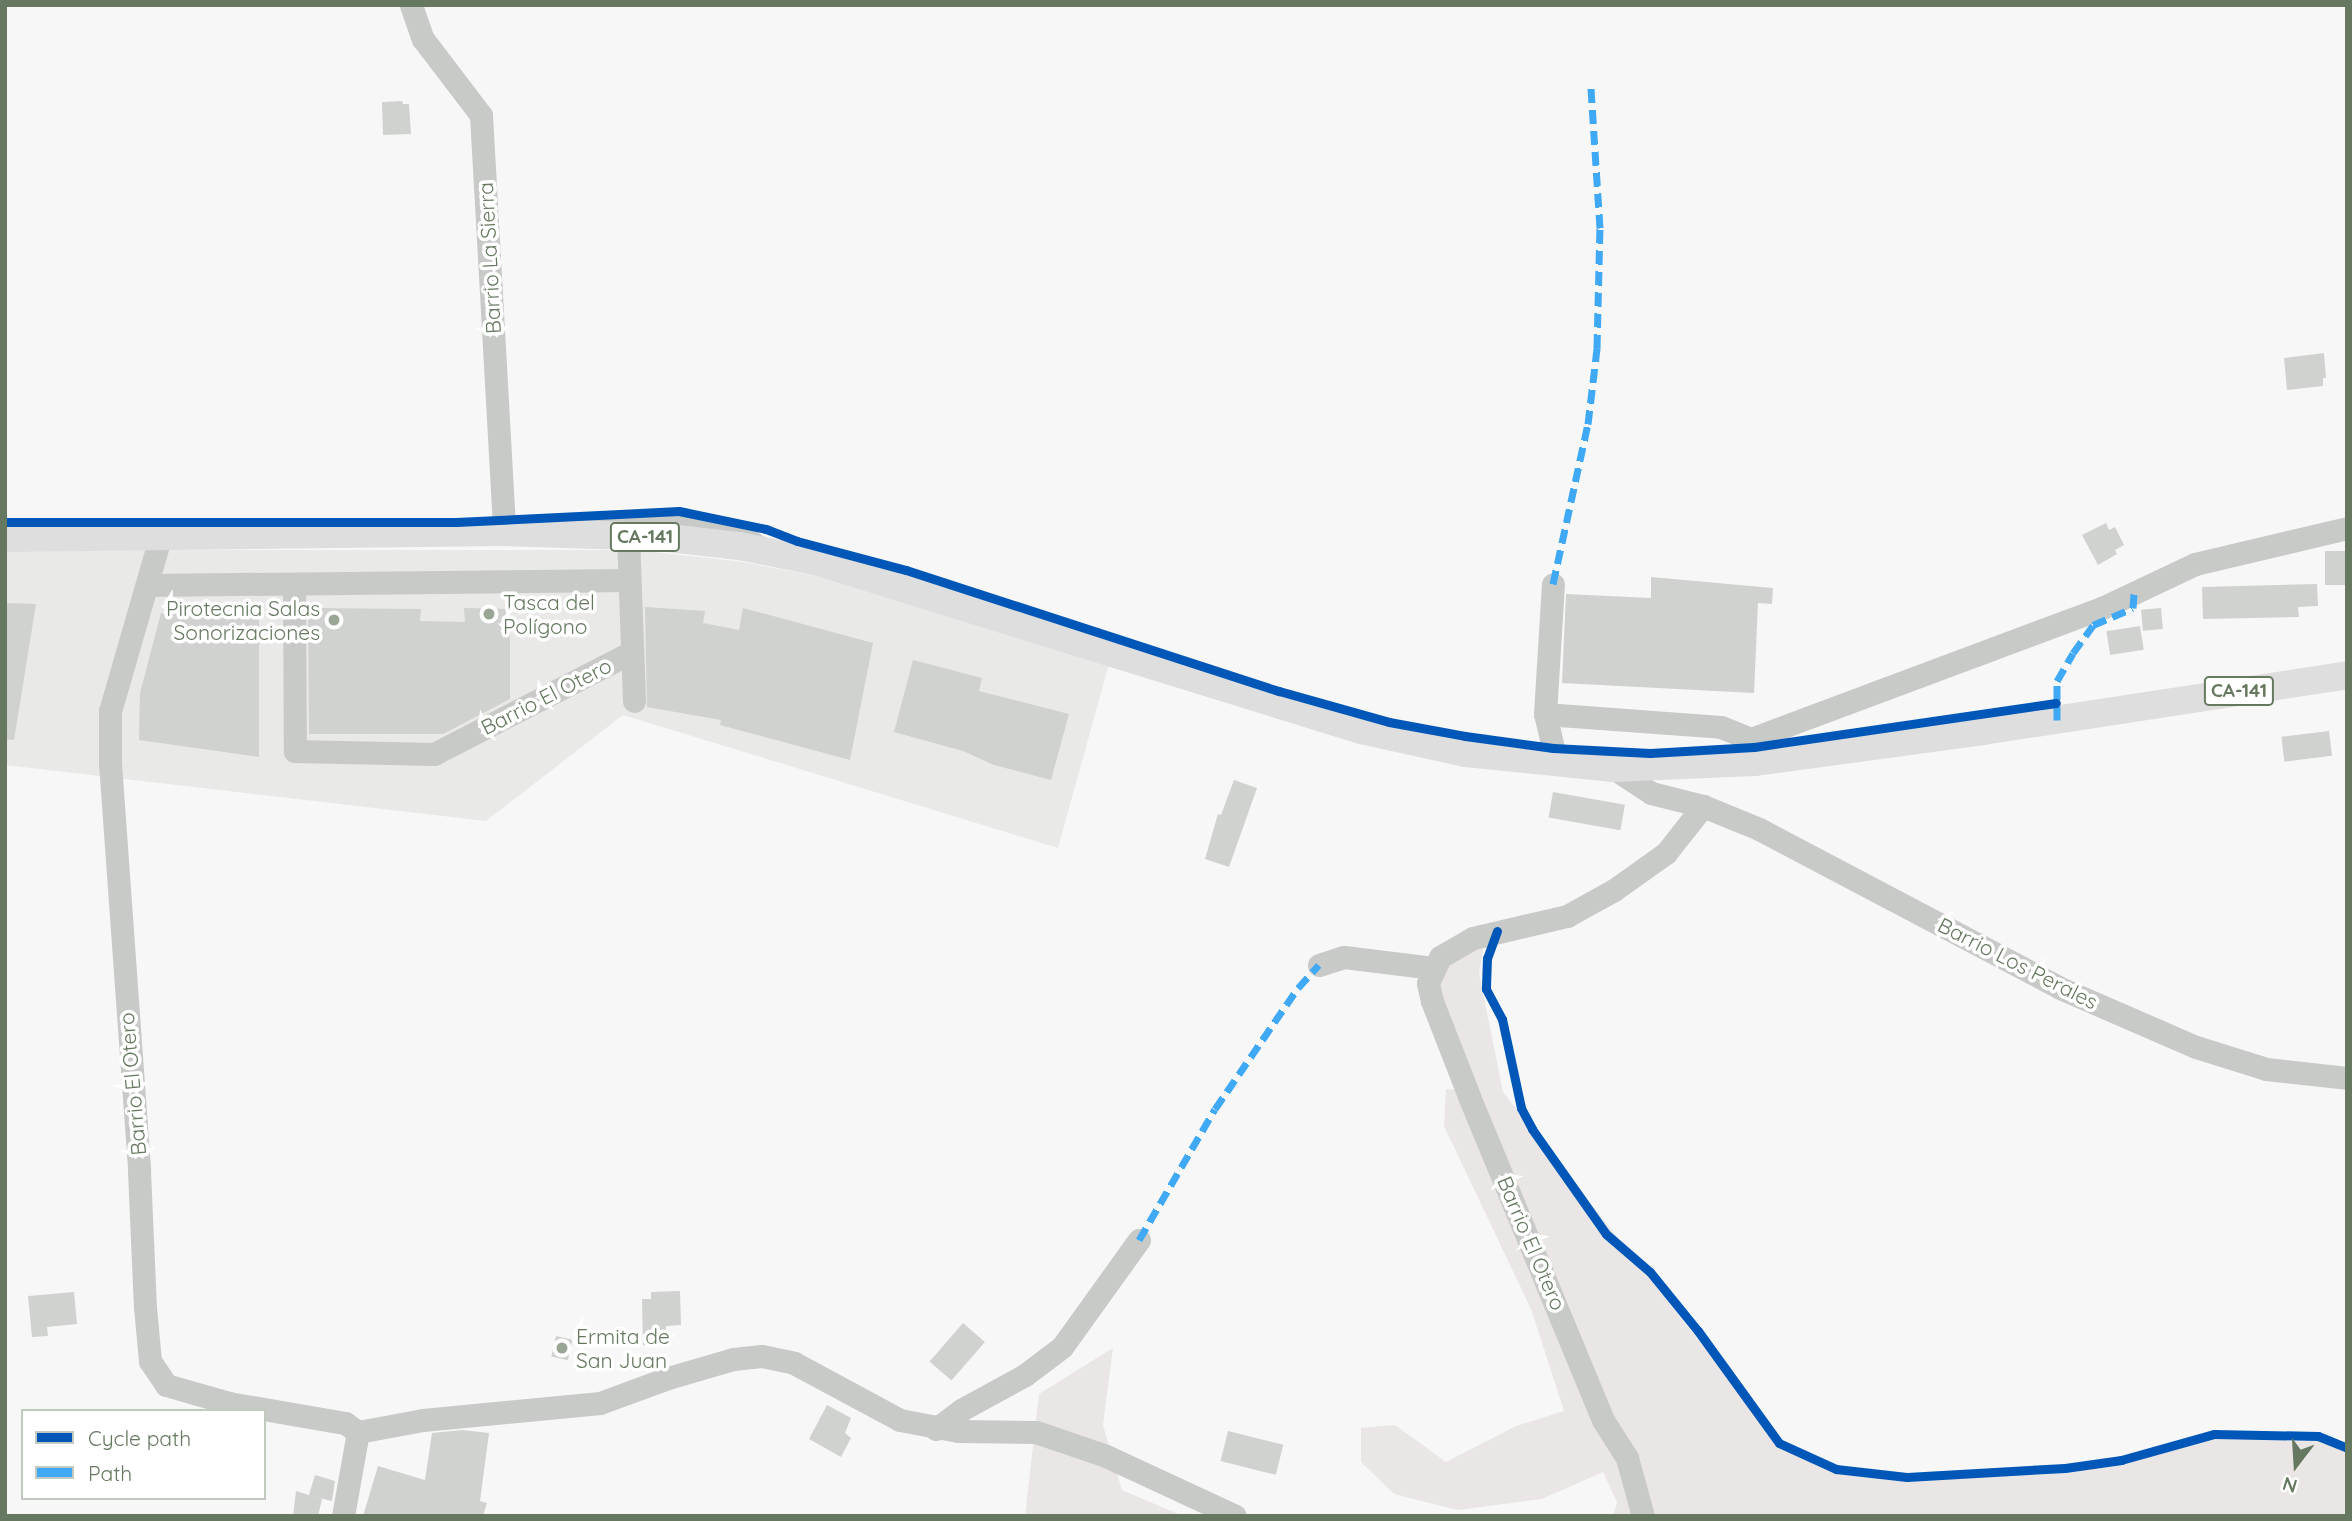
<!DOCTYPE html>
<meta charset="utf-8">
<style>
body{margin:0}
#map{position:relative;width:2352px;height:1521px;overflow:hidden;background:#f7f7f7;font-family:Quicksand,sans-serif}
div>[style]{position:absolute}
.built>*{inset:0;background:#e9e9e7}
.green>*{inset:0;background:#eae6e6}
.building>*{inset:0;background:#d0d2cf;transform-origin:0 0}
.minor>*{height:23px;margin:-11.5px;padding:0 11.5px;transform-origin:11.5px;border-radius:11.5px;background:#c8cac8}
.major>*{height:28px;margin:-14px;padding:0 14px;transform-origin:14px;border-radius:14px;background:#dedede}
.quiet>*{height:7px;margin-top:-3.5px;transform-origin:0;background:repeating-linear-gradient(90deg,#3fa9f5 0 14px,transparent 0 21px)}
.cycleway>*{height:9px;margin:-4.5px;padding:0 4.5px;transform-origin:4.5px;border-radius:4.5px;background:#0057b8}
.dots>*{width:19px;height:19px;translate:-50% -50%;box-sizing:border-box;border:4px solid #fff;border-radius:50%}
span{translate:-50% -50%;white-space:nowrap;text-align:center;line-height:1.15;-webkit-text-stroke:7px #fff;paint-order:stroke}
.shield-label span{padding:2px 5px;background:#fff;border:2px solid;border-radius:5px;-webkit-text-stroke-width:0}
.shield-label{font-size:19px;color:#667960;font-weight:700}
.street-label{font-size:21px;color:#667960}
.poi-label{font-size:21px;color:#667960}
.left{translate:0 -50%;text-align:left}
.right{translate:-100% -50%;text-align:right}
.frame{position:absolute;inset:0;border:7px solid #667960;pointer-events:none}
.legend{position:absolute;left:21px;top:1409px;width:245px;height:91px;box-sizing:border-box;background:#fff;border:2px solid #c2c9bf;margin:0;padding:9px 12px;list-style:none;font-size:21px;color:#667960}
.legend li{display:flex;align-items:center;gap:14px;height:35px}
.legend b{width:35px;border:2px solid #c2c9bf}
.north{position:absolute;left:2261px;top:1430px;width:70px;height:70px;-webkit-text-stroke:5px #fff;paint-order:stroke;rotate:197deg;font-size:19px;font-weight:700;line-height:28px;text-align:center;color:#667960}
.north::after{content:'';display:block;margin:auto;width:24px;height:32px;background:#667960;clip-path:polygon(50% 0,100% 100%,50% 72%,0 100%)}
</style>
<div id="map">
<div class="built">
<i style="clip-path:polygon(5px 550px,634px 550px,736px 561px,835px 579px,1109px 664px,1058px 848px,623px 715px,486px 821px,5px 765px)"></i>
</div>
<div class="green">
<i style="clip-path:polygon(1485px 939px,1479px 973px,1503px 1092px,1779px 1443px,1836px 1469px,1936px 1475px,2065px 1468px,2121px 1460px,2214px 1434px,2318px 1436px,2347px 1448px,2347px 1516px,1613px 1516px,1617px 1502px,1603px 1472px,1542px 1499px,1458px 1510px,1394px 1494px,1361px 1462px,1361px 1428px,1395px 1425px,1446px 1462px,1516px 1426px,1564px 1411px,1531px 1309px,1444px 1126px,1446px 1089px,1472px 1091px,1437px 981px,1444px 968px)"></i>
<i style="clip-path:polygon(1113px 1348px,1103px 1425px,1122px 1490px,1183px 1516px,1025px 1516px,1039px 1394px)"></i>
</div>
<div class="building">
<i style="clip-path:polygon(402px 101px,403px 104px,409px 104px,411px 134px,383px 135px,382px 102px)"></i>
<i style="clip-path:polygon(2324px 353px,2326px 378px,2323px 378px,2323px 386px,2287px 390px,2284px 358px)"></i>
<i style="clip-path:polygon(2106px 523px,2109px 530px,2115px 527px,2124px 545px,2115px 550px,2117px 554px,2098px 565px,2082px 535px)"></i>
<i style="left:2347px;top:551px;width:34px;height:22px;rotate:90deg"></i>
<i style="clip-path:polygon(1651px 577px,1773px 588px,1772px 604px,1758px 603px,1754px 693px,1562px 683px,1566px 594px,1651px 598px)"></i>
<i style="clip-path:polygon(2317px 584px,2318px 606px,2298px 607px,2299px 617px,2203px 619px,2202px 587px)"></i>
<i style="clip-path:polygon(5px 603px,36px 604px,14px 740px,5px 739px)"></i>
<i style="clip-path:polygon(645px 607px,705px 611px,703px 623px,739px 630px,743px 608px,873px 643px,850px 760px,720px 725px,721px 720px,647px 707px)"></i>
<i style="clip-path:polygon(308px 608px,421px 609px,420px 621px,465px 622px,464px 608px,510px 609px,510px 699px,443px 734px,309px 734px)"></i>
<i style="left:2161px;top:608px;width:21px;height:20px;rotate:85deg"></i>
<i style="clip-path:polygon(161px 613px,259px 614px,259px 757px,139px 740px,140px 693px)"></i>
<i style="left:2140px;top:626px;width:24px;height:34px;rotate:81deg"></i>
<i style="clip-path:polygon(913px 660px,982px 678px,979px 691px,1069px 714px,1051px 780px,994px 765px,963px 751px,894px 732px)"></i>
<i style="left:2329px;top:731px;width:25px;height:48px;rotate:83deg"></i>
<i style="clip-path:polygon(1234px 780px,1257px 788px,1229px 867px,1205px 859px,1218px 814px,1221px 815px)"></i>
<i style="left:1553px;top:792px;width:73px;height:26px;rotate:10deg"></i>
<i style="clip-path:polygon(680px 1291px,681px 1325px,666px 1326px,666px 1345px,643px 1345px,642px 1299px,651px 1299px,651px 1292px)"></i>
<i style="clip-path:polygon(74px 1292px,77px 1324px,47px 1327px,48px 1336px,32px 1337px,28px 1296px)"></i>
<i style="left:963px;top:1323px;width:29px;height:51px;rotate:41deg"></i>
<i style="left:556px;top:1336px;width:17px;height:21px;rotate:13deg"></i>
<i style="clip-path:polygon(827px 1405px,851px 1418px,845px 1433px,851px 1438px,841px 1457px,809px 1439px)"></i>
<i style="clip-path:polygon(462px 1430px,489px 1433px,480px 1501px,487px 1503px,483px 1516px,363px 1516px,378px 1466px,425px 1480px,432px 1433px)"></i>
<i style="left:1228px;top:1431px;width:57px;height:31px;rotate:14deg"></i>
<i style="clip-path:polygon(315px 1475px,335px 1481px,332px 1501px,311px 1496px,322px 1499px,318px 1516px,293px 1516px,296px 1491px,309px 1495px)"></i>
</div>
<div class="minor">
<i style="left:411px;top:5px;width:36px;rotate:71deg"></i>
<i style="left:423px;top:39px;width:96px;rotate:52.7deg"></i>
<i style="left:481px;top:115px;width:418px;rotate:86.8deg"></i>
<i style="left:586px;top:526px;width:26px;rotate:-9deg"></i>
<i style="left:612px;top:522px;width:77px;rotate:-0.7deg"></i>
<i style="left:689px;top:521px;width:45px;rotate:11.6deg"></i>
<i style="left:733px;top:530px;width:31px;rotate:33deg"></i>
<i style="left:628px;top:536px;width:165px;rotate:87.9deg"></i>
<i style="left:160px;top:538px;width:180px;rotate:106.1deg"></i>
<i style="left:110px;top:711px;width:52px;rotate:90deg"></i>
<i style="left:110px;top:763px;width:409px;rotate:85.9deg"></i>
<i style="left:139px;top:1171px;width:136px;rotate:87.5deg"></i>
<i style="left:145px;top:1307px;width:54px;rotate:84.7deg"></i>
<i style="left:150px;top:1361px;width:29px;rotate:56deg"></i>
<i style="left:166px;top:1385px;width:66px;rotate:15.9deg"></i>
<i style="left:229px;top:1403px;width:118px;rotate:9.8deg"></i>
<i style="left:345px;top:1423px;width:16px;rotate:35deg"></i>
<i style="left:358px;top:1432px;width:66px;rotate:-10.5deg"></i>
<i style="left:423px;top:1420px;width:178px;rotate:-5.5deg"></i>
<i style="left:600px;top:1403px;width:72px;rotate:-20.2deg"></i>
<i style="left:668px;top:1378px;width:68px;rotate:-16.3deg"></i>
<i style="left:733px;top:1359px;width:29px;rotate:-6deg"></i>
<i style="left:762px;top:1356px;width:33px;rotate:12deg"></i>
<i style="left:794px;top:1363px;width:120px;rotate:28.3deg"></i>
<i style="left:900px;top:1420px;width:59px;rotate:10.7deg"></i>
<i style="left:958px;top:1431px;width:78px;rotate:0.7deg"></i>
<i style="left:1036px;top:1432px;width:74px;rotate:18.9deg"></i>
<i style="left:1106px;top:1456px;width:142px;rotate:24.9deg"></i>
<i style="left:294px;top:584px;width:167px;rotate:89.7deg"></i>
<i style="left:295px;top:751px;width:139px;rotate:1.2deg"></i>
<i style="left:434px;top:754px;width:223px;rotate:-27.3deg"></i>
<i style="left:147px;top:585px;width:481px;rotate:-0.6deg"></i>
<i style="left:1545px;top:714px;width:176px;rotate:4.2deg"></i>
<i style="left:1721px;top:727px;width:32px;rotate:22deg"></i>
<i style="left:1755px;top:762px;width:23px;rotate:-100deg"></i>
<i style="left:1751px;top:739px;width:375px;rotate:-20.5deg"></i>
<i style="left:2102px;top:608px;width:103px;rotate:-25.3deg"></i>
<i style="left:2195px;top:564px;width:156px;rotate:-13.3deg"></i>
<i style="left:1551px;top:763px;width:15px;rotate:-82deg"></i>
<i style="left:1553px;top:748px;width:35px;rotate:-103deg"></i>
<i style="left:1545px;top:714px;width:130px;rotate:-86.5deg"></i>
<i style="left:1613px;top:768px;width:45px;rotate:33.3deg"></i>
<i style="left:1651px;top:793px;width:54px;rotate:14deg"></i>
<i style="left:1703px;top:806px;width:61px;rotate:22.3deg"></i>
<i style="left:1759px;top:829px;width:340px;rotate:27.8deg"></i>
<i style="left:2060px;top:988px;width:148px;rotate:23.5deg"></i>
<i style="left:2196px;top:1047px;width:73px;rotate:17.4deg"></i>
<i style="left:2266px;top:1069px;width:81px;rotate:6.3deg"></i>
<i style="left:1319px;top:965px;width:26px;rotate:-18deg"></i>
<i style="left:1344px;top:957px;width:90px;rotate:7deg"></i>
<i style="left:936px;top:1429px;width:31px;rotate:-37deg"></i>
<i style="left:961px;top:1410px;width:73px;rotate:-28.7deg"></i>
<i style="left:1025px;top:1375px;width:46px;rotate:-37.1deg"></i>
<i style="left:1062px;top:1347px;width:132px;rotate:-54.3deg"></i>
<i style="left:343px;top:1516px;width:85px;rotate:-79.9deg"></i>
<i style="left:1643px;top:1516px;width:60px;rotate:-105.4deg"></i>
<i style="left:1627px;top:1458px;width:45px;rotate:-122.3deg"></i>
<i style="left:1603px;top:1420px;width:351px;rotate:-112.5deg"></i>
<i style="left:1469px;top:1096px;width:102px;rotate:-111.3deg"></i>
<i style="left:1432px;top:1001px;width:18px;rotate:-103deg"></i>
<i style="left:1428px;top:983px;width:29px;rotate:-65deg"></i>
<i style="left:1440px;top:957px;width:38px;rotate:-30deg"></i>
<i style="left:1473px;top:938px;width:97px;rotate:-13.2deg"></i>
<i style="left:1567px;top:916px;width:54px;rotate:-29deg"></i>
<i style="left:1614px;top:890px;width:64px;rotate:-35.4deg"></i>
<i style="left:1666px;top:853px;width:60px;rotate:-51.8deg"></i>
</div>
<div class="major">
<i style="left:5px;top:538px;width:499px;rotate:-0.7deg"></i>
<i style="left:504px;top:532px;width:156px;rotate:1.8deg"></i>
<i style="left:660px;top:537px;width:80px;rotate:6.5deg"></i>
<i style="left:739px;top:546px;width:77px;rotate:11.2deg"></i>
<i style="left:815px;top:561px;width:572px;rotate:17.2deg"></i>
<i style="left:1361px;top:730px;width:107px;rotate:12.4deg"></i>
<i style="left:1466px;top:753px;width:148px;rotate:5.8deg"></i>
<i style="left:1613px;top:768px;width:142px;rotate:-2.4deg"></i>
<i style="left:1755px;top:762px;width:230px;rotate:-7.7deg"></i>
<i style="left:1983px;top:731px;width:368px;rotate:-8.7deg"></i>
</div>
<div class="quiet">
<i style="left:1553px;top:584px;width:164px;rotate:-77.7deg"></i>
<i style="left:1588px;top:424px;width:77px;rotate:-83.2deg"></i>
<i style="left:1597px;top:348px;width:120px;rotate:-88.6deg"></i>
<i style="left:1600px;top:228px;width:141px;rotate:-93.7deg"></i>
<i style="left:2057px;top:720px;width:39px;rotate:-90deg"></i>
<i style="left:2057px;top:681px;width:32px;rotate:-60deg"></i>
<i style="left:2073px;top:653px;width:34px;rotate:-54deg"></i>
<i style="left:2093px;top:625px;width:43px;rotate:-23deg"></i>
<i style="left:2133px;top:608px;width:16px;rotate:-86deg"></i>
<i style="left:1139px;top:1240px;width:151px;rotate:-59.9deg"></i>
<i style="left:1215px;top:1109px;width:147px;rotate:-55.6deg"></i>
<i style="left:1298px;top:988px;width:31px;rotate:-48deg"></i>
</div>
<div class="cycleway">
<i style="left:5px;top:522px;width:451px"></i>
<i style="left:456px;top:522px;width:223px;rotate:-2.8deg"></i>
<i style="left:679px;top:511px;width:89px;rotate:11.7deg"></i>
<i style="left:766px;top:529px;width:33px;rotate:21deg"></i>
<i style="left:797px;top:541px;width:113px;rotate:14.9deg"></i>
<i style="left:906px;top:570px;width:392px;rotate:18deg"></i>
<i style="left:1279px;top:691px;width:114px;rotate:15.7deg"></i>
<i style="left:1389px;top:722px;width:77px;rotate:10.4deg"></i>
<i style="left:1465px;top:736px;width:89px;rotate:7.8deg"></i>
<i style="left:1553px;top:748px;width:97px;rotate:3deg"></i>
<i style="left:1650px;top:753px;width:104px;rotate:-3.3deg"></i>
<i style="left:1754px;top:747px;width:305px;rotate:-8.3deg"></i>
<i style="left:1497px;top:931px;width:29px;rotate:110deg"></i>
<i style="left:1487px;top:958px;width:31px;rotate:92deg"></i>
<i style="left:1486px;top:989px;width:34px;rotate:62deg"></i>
<i style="left:1502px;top:1019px;width:91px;rotate:77.9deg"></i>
<i style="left:1521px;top:1108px;width:24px;rotate:62deg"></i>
<i style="left:1532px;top:1129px;width:128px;rotate:54.8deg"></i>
<i style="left:1606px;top:1234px;width:58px;rotate:40.8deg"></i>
<i style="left:1650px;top:1272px;width:76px;rotate:50.9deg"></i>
<i style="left:1698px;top:1331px;width:138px;rotate:54.1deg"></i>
<i style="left:1779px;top:1443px;width:63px;rotate:24.5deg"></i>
<i style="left:1836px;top:1469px;width:71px;rotate:6.4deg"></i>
<i style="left:1907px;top:1477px;width:158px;rotate:-3.3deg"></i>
<i style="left:2065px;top:1468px;width:57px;rotate:-8.1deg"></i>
<i style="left:2121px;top:1460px;width:97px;rotate:-15.6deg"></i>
<i style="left:2214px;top:1434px;width:104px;rotate:1.1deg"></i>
<i style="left:2318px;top:1436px;width:31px;rotate:22deg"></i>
</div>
<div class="dots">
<i style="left:489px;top:614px;background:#99a595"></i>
<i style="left:334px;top:620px;background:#99a595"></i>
<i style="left:562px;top:1348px;background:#99a595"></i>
</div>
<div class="shield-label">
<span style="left:645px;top:537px">CA-141</span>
<span style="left:2239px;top:691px">CA-141</span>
</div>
<div class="street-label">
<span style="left:489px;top:258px;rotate:-93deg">Barrio La Sierra</span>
<span style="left:546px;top:696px;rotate:-27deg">Barrio El Otero</span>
<span style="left:2018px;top:963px;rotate:27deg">Barrio Los Perales</span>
<span style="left:132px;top:1084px;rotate:-95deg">Barrio El Otero</span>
<span style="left:1532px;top:1243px;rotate:67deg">Barrio El Otero</span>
</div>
<div class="poi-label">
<span class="left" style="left:503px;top:614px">Tasca del<br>Polígono</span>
<span class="right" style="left:320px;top:620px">Pirotecnia Salas<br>Sonorizaciones</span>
<span class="left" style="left:576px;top:1348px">Ermita de<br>San Juan</span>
</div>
<div class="frame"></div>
<ul class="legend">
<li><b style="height:9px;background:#0057b8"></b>Cycle path</li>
<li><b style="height:9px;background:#3fa9f5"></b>Path</li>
</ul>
<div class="north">N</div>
</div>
